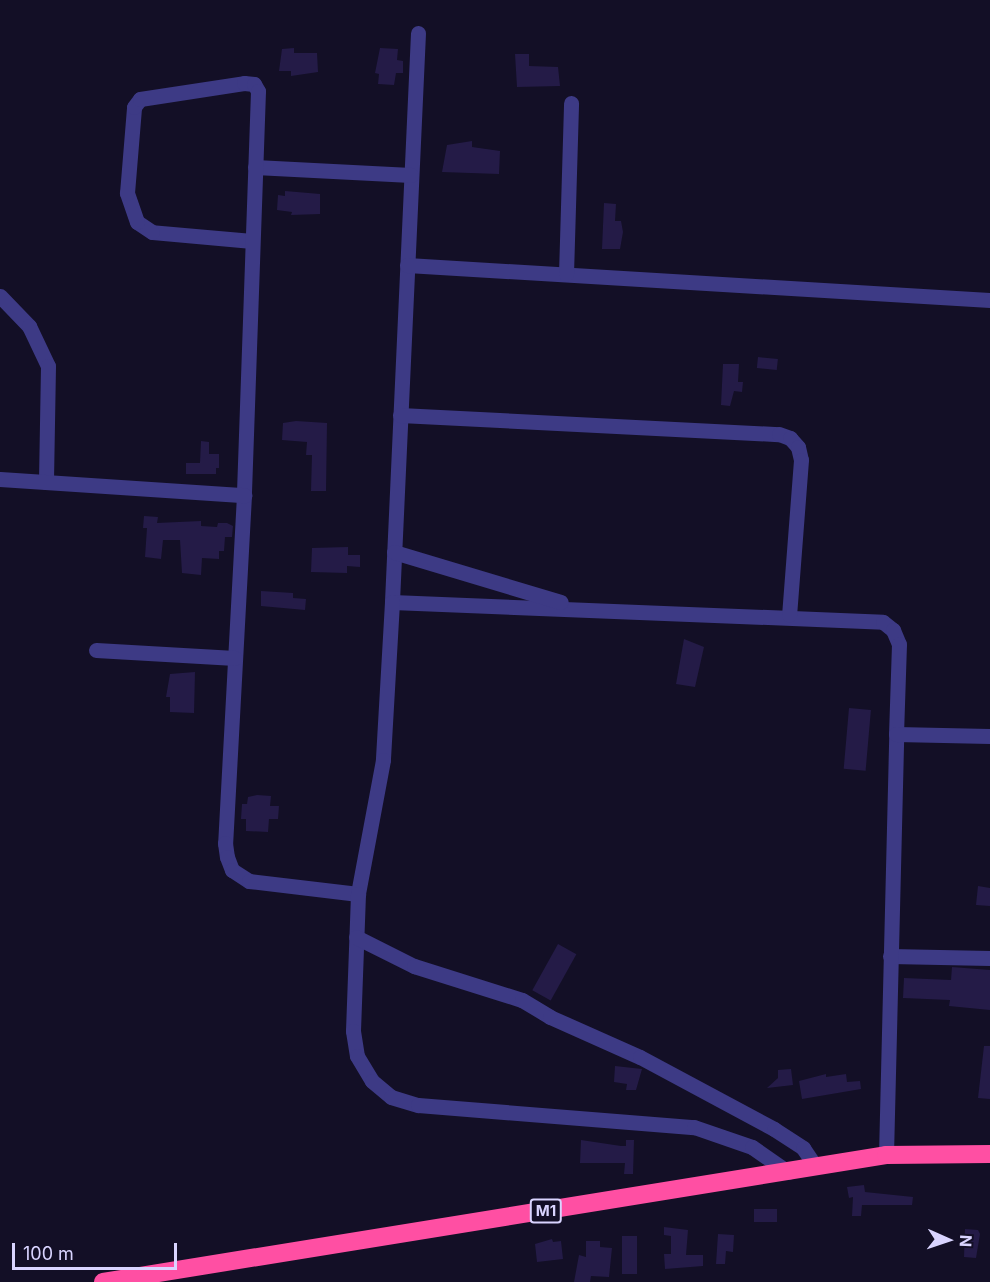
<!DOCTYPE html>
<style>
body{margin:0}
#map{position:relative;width:990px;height:1282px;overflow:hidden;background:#130f26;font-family:Inter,sans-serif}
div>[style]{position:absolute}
.building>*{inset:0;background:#241b47;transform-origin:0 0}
.minor>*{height:15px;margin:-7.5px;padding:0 7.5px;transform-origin:7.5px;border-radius:7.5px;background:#3d3a85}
.highway>*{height:18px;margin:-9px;padding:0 9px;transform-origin:9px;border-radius:9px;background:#ff4fa3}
span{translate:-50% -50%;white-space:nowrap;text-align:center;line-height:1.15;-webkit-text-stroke:5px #130f26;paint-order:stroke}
.shield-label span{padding:2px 4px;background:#130f26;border:2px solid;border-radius:4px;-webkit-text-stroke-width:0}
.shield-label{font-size:15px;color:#d9d4ff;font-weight:700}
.north{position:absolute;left:918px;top:1210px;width:60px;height:60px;-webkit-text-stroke:4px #130f26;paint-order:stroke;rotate:93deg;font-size:16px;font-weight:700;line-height:24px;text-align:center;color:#d9d4ff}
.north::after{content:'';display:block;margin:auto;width:21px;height:27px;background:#d9d4ff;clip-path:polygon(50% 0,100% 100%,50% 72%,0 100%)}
.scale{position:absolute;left:12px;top:1243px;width:165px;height:27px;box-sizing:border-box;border:3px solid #d9d4ff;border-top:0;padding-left:8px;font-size:18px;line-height:21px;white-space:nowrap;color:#d9d4ff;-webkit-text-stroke:4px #130f26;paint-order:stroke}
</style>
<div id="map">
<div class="building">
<i style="clip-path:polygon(294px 48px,294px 53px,317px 53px,318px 72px,291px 76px,291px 71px,279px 71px,282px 49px)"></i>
<i style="clip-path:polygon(380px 48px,398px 49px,397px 60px,403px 61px,403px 73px,396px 73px,394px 85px,378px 84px,379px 74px,375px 73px)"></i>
<i style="clip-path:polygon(515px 54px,529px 54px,529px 66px,558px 67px,560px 86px,517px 87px)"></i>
<i style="clip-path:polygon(472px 141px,472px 147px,500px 151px,499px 174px,442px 172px,447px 145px)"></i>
<i style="clip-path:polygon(285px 191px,320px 194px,320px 214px,291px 215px,292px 212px,277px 210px,278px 195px,285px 196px)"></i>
<i style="clip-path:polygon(604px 203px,616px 204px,615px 221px,621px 221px,623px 232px,620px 249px,602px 249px)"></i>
<i style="left:758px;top:357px;width:20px;height:11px;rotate:6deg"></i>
<i style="clip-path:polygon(723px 364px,739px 364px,738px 382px,743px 382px,742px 392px,734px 391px,730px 406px,721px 405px)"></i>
<i style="clip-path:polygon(296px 421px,327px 423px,326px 491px,311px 491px,312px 455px,306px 455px,307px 442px,282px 440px,283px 423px)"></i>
<i style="clip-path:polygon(201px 441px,209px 442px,209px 454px,219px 454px,219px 468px,216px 468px,216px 474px,186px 474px,186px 463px,200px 463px)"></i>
<i style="clip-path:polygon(144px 516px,158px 517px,157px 523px,201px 521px,201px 526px,217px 527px,218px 523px,227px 523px,233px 526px,232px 537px,225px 537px,224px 551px,219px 551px,219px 559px,202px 558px,201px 575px,182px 573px,180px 540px,163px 540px,161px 559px,145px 557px,147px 528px,143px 528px)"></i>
<i style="clip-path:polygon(348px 547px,348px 555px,360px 555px,360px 567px,347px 566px,347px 573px,311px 572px,312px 548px)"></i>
<i style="clip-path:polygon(261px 591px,293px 593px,293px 598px,306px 599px,305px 610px,261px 606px)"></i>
<i style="clip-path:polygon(684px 639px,704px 647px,695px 687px,676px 684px)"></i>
<i style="clip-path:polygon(195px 672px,194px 713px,170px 712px,170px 697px,166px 697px,170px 674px)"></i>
<i style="left:849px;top:708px;width:22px;height:61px;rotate:5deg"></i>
<i style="clip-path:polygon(257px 795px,271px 796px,270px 806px,279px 806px,278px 819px,269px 819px,268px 832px,246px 831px,246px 819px,241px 819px,242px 804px,247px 804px,248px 797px)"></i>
<i style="clip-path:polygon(978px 886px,990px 888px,990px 906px,976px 905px)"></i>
<i style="left:558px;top:944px;width:21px;height:53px;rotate:29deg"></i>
<i style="clip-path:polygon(952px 967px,990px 970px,990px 1010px,949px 1006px,950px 1000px,903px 998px,904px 978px,951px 980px)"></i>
<i style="clip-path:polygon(984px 1046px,990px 1046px,990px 1099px,978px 1098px)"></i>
<i style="clip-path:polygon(615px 1066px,642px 1069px,636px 1090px,626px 1090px,627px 1084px,614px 1082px)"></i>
<i style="clip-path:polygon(791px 1069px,793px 1085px,767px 1088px,778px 1078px,778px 1070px)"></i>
<i style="clip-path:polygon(826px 1074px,826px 1077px,846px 1074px,847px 1082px,860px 1081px,861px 1089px,802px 1099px,799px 1081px)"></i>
<i style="clip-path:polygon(581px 1140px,621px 1146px,626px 1146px,626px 1140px,634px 1140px,633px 1174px,624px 1174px,625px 1163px,580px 1163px)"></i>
<i style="clip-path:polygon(864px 1185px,865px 1192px,913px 1197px,912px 1205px,862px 1205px,861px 1216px,852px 1216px,853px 1197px,849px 1198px,847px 1187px)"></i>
<i style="left:754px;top:1209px;width:23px;height:13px"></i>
<i style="clip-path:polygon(664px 1227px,688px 1230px,686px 1255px,703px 1255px,703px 1266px,665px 1269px,664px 1254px,671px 1254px,671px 1236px,664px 1235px)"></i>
<i style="clip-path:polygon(965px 1229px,978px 1230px,980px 1234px,976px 1258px,964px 1257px)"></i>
<i style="clip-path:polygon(718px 1234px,734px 1235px,733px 1252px,726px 1251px,725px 1264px,716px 1264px)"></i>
<i style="left:622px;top:1236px;width:15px;height:38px"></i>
<i style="clip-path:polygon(552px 1239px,553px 1242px,561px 1241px,563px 1259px,537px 1262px,535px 1244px)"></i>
<i style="clip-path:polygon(586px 1241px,600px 1241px,600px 1247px,612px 1248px,609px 1277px,591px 1276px,590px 1282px,574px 1282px,579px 1255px,586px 1257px)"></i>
</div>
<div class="minor">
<i style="left:418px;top:33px;width:570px;rotate:92.62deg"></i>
<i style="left:392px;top:602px;width:491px;rotate:2.3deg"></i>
<i style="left:883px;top:622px;width:13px;rotate:39deg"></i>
<i style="left:893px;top:630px;width:15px;rotate:67deg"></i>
<i style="left:899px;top:644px;width:90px;rotate:91.9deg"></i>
<i style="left:255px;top:167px;width:156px;rotate:2.9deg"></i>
<i style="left:252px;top:241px;width:100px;rotate:-174.9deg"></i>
<i style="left:152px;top:232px;width:18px;rotate:-146deg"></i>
<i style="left:137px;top:222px;width:31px;rotate:-109deg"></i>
<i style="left:127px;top:193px;width:86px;rotate:-85.3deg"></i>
<i style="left:134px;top:107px;width:10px;rotate:-53deg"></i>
<i style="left:140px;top:99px;width:105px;rotate:-8.7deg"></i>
<i style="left:244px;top:83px;width:10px;rotate:6deg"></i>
<i style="left:254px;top:84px;width:8px;rotate:60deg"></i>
<i style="left:258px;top:91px;width:404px;rotate:92deg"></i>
<i style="left:244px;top:495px;width:349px;rotate:93.1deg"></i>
<i style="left:225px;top:843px;width:14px;rotate:82deg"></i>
<i style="left:227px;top:857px;width:14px;rotate:69deg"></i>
<i style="left:232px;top:870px;width:20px;rotate:33deg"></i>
<i style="left:249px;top:881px;width:110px;rotate:6.8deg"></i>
<i style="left:407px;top:265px;width:584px;rotate:3.44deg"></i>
<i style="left:566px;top:274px;width:171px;rotate:-88.3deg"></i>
<i style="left:0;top:296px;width:42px;rotate:46deg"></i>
<i style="left:29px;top:326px;width:44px;rotate:64.6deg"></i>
<i style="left:48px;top:366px;width:116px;rotate:91deg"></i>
<i style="left:400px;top:415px;width:379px;rotate:2.9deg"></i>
<i style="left:779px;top:434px;width:12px;rotate:20deg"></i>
<i style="left:790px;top:438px;width:12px;rotate:48deg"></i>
<i style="left:798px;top:447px;width:13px;rotate:77deg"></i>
<i style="left:801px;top:460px;width:155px;rotate:94.4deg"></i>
<i style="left:0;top:479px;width:245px;rotate:3.8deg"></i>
<i style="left:394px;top:552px;width:174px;rotate:16.7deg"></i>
<i style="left:392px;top:602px;width:158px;rotate:93.3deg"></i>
<i style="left:383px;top:760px;width:136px;rotate:100.6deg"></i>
<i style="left:358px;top:894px;width:137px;rotate:92.1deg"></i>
<i style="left:353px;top:1031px;width:25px;rotate:81deg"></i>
<i style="left:357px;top:1056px;width:29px;rotate:59deg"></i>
<i style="left:372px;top:1081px;width:25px;rotate:40deg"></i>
<i style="left:391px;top:1097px;width:28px;rotate:17deg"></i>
<i style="left:418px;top:1105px;width:277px;rotate:4.6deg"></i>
<i style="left:694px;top:1127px;width:61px;rotate:19deg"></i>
<i style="left:752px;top:1147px;width:44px;rotate:34.8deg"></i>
<i style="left:96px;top:650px;width:139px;rotate:3.3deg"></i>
<i style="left:356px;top:937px;width:65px;rotate:26.6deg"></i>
<i style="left:414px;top:966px;width:113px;rotate:17.5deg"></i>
<i style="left:522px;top:1000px;width:33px;rotate:31deg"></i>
<i style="left:550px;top:1017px;width:98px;rotate:24deg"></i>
<i style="left:640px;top:1057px;width:152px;rotate:28.2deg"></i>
<i style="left:774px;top:1129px;width:35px;rotate:33deg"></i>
<i style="left:803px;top:1148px;width:23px;rotate:56deg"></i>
<i style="left:890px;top:956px;width:100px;rotate:1.1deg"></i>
<i style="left:886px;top:1155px;width:421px;rotate:-88.6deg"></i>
<i style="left:896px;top:734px;width:94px;rotate:1.2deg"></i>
</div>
<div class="highway">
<i style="left:103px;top:1282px;width:793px;rotate:-9.21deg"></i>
<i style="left:886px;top:1155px;width:104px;rotate:-0.6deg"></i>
</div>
<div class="shield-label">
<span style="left:546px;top:1211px">M1</span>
</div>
<div class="north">N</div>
<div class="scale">100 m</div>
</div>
